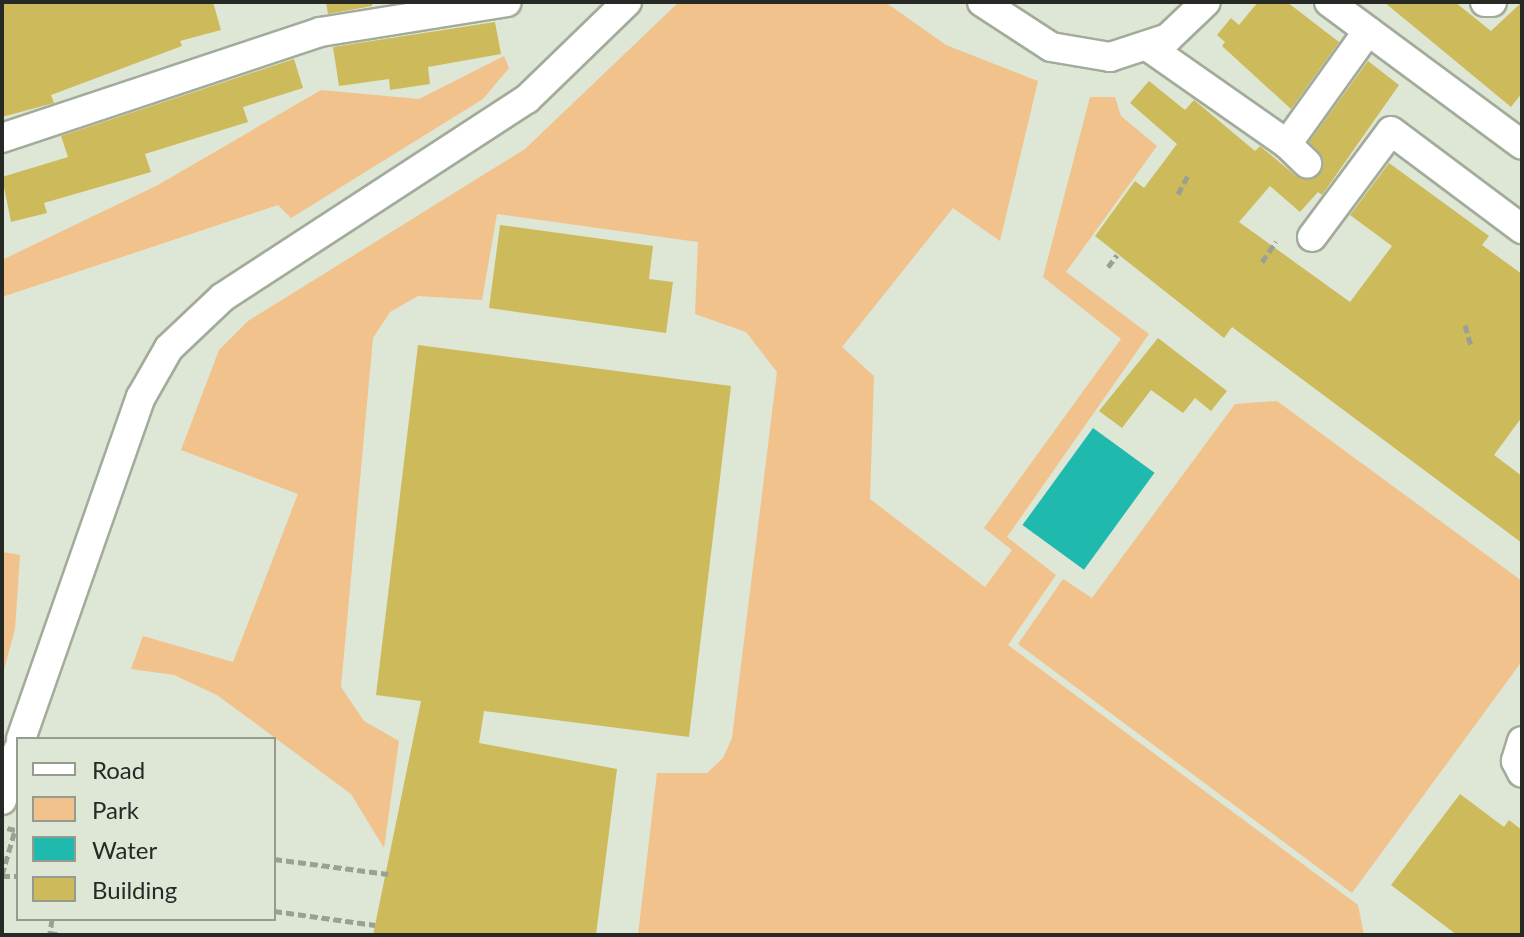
<!DOCTYPE html>
<style>
body{margin:0}
#map{position:relative;width:1524px;height:937px;overflow:hidden;background:#dee6d5;font-family:Lato,sans-serif}
div>[style]{position:absolute}
.green>*{inset:0;background:#f1c28b}
.water>*{inset:0;background:#20b9ad;transform-origin:0 0}
.building>*{inset:0;background:#cdbb5b}
.path>*{height:5px;margin-top:-2.5px;transform-origin:0;background:repeating-linear-gradient(90deg,#9aa093 0 8px,transparent 0 12px)}
.roads{filter:drop-shadow(2px 0 #a3ab9b) drop-shadow(-2px 0 #a3ab9b) drop-shadow(0 2px #a3ab9b) drop-shadow(0 -2px #a3ab9b)}
.minor>*{height:28px;margin:-14px;padding:0 14px;transform-origin:14px;border-radius:14px;background:#fff}
span{translate:-50% -50%;white-space:nowrap;text-align:center;line-height:1.15;-webkit-text-stroke:6px #dee6d5;paint-order:stroke}
.frame{position:absolute;inset:0;border:4px solid #272a24;pointer-events:none}
.legend{position:absolute;left:16px;top:737px;width:260px;height:184px;box-sizing:border-box;background:#dee6d5;border:2px solid #959b8e;margin:0;padding:10px 14px;list-style:none;font-size:24px;color:#272a24}
.legend li{display:flex;align-items:center;gap:16px;height:40px}
.legend b{width:40px;border:2px solid #959b8e}
</style>
<div id="map">
<div class="green">
<i style="clip-path:polygon(679px 2px,885px 2px,946px 45px,1038px 81px,1000px 241px,953px 208px,842px 347px,874px 376px,870px 499px,985px 587px,1012px 550px,984px 528px,1121px 339px,1043px 277px,1090px 97px,1115px 97px,1121px 116px,1157px 146px,1066px 272px,1149px 334px,1007px 537px,1056px 575px,1008px 645px,1358px 905px,1364px 935px,638px 935px,657px 773px,707px 773px,723px 758px,732px 738px,777px 372px,746px 332px,695px 314px,698px 242px,497px 214px,482px 300px,418px 296px,390px 312px,373px 338px,341px 687px,364px 721px,399px 741px,384px 848px,351px 794px,217px 695px,174px 675px,131px 669px,143px 636px,233px 662px,298px 494px,181px 450px,219px 350px,248px 321px,525px 149px)"></i>
<i style="clip-path:polygon(504px 56px,509px 68px,483px 99px,291px 218px,278px 205px,2px 297px,2px 260px,158px 185px,321px 90px,419px 99px)"></i>
<i style="clip-path:polygon(1277px 401px,1522px 581px,1522px 661px,1352px 893px,1018px 644px,1063px 579px,1092px 598px,1235px 404px)"></i>
<i style="clip-path:polygon(2px 552px,20px 555px,15px 629px,2px 677px)"></i>
</div>
<div class="water">
<i style="left:1093px;top:428px;width:76px;height:120px;rotate:36deg"></i>
</div>
<div class="building">
<i style="clip-path:polygon(2px 2px,213px 2px,221px 30px,180px 41px,182px 46px,51px 95px,54px 103px,2px 117px)"></i>
<i style="clip-path:polygon(326px 2px,372px 2px,372px 6px,328px 14px)"></i>
<i style="clip-path:polygon(1258px 2px,1287px 2px,1339px 42px,1291px 109px,1222px 46px,1225px 42px,1217px 35px,1231px 18px,1239px 25px)"></i>
<i style="clip-path:polygon(1384px 2px,1455px 2px,1491px 31px,1522px 2px,1522px 93px,1511px 107px)"></i>
<i style="clip-path:polygon(495px 22px,501px 54px,428px 67px,430px 84px,390px 90px,389px 79px,339px 86px,333px 47px)"></i>
<i style="clip-path:polygon(294px 59px,303px 88px,243px 107px,248px 122px,145px 154px,151px 172px,44px 203px,47px 213px,11px 222px,2px 177px,68px 157px,61px 136px)"></i>
<i style="clip-path:polygon(1368px 61px,1399px 85px,1322px 195px,1318px 192px,1300px 212px,1270px 186px,1239px 222px,1350px 302px,1392px 246px,1350px 215px,1389px 163px,1489px 236px,1482px 245px,1522px 274px,1522px 417px,1494px 455px,1522px 476px,1522px 543px,1232px 327px,1224px 338px,1095px 236px,1135px 181px,1144px 188px,1177px 144px,1130px 103px,1149px 81px,1185px 110px,1194px 100px,1255px 151px,1260px 146px,1296px 176px,1311px 179px,1320px 174px,1323px 159px,1309px 142px)"></i>
<i style="clip-path:polygon(500px 225px,653px 246px,649px 279px,673px 282px,666px 333px,489px 308px)"></i>
<i style="clip-path:polygon(1158px 338px,1227px 391px,1211px 411px,1195px 398px,1183px 413px,1151px 390px,1122px 428px,1099px 411px)"></i>
<i style="clip-path:polygon(418px 345px,731px 386px,689px 737px,484px 711px,479px 743px,617px 769px,596px 935px,373px 935px,421px 701px,376px 695px)"></i>
<i style="clip-path:polygon(1460px 794px,1504px 827px,1509px 820px,1522px 830px,1522px 935px,1457px 935px,1391px 885px)"></i>
</div>
<div class="path">
<i style="left:1178px;top:194px;width:24px;rotate:-62deg"></i>
<i style="left:1262px;top:262px;width:25px;rotate:-56deg"></i>
<i style="left:1108px;top:267px;width:15px;rotate:-53deg"></i>
<i style="left:1465px;top:325px;width:22px;rotate:74deg"></i>
<i style="left:274px;top:859px;width:115px;rotate:7.5deg"></i>
<i style="left:2px;top:875px;width:47px;rotate:-73.9deg"></i>
<i style="left:15px;top:830px;width:8px;rotate:-166deg"></i>
<i style="left:2px;top:876px;width:16px"></i>
<i style="left:274px;top:911px;width:102px;rotate:7.9deg"></i>
<i style="left:52px;top:919px;width:14px;rotate:98deg"></i>
<i style="left:50px;top:933px;width:12px;rotate:9deg"></i>
</div>
<div class="roads">
<div class="minor">
<i style="left:982px;top:2px;width:82px;rotate:33.1deg"></i>
<i style="left:1051px;top:47px;width:60px;rotate:9.6deg"></i>
<i style="left:1110px;top:57px;width:61px;rotate:-18.1deg"></i>
<i style="left:1168px;top:38px;width:52px;rotate:-43.5deg"></i>
<i style="left:1329px;top:2px;width:240px;rotate:36.5deg"></i>
<i style="left:1485px;top:2px;width:7px"></i>
<i style="left:1150px;top:48px;width:167px;rotate:35deg"></i>
<i style="left:1287px;top:144px;width:139px;rotate:-54.4deg"></i>
<i style="left:2px;top:138px;width:335px;rotate:-18.4deg"></i>
<i style="left:320px;top:32px;width:189px;rotate:-9.1deg"></i>
<i style="left:1287px;top:144px;width:28px;rotate:44deg"></i>
<i style="left:1312px;top:237px;width:132px;rotate:-53.3deg"></i>
<i style="left:1391px;top:131px;width:164px;rotate:36.8deg"></i>
<i style="left:21px;top:739px;width:362px;rotate:-70.7deg"></i>
<i style="left:141px;top:397px;width:56px;rotate:-60.3deg"></i>
<i style="left:169px;top:348px;width:74px;rotate:-43.4deg"></i>
<i style="left:223px;top:297px;width:363px;rotate:-33.1deg"></i>
<i style="left:527px;top:99px;width:139px;rotate:-44.1deg"></i>
<i style="left:1522px;top:741px;width:21px;rotate:107deg"></i>
<i style="left:1516px;top:761px;width:13px;rotate:63deg"></i>
<i style="left:2px;top:800px;width:52px;rotate:-72.3deg"></i>
</div>
</div>
<div class="frame"></div>
<ul class="legend">
<li><b style="height:10px;background:#fff"></b>Road</li>
<li><b style="height:22px;background:#f1c28b"></b>Park</li>
<li><b style="height:22px;background:#20b9ad"></b>Water</li>
<li><b style="height:22px;background:#cdbb5b"></b>Building</li>
</ul>
</div>
